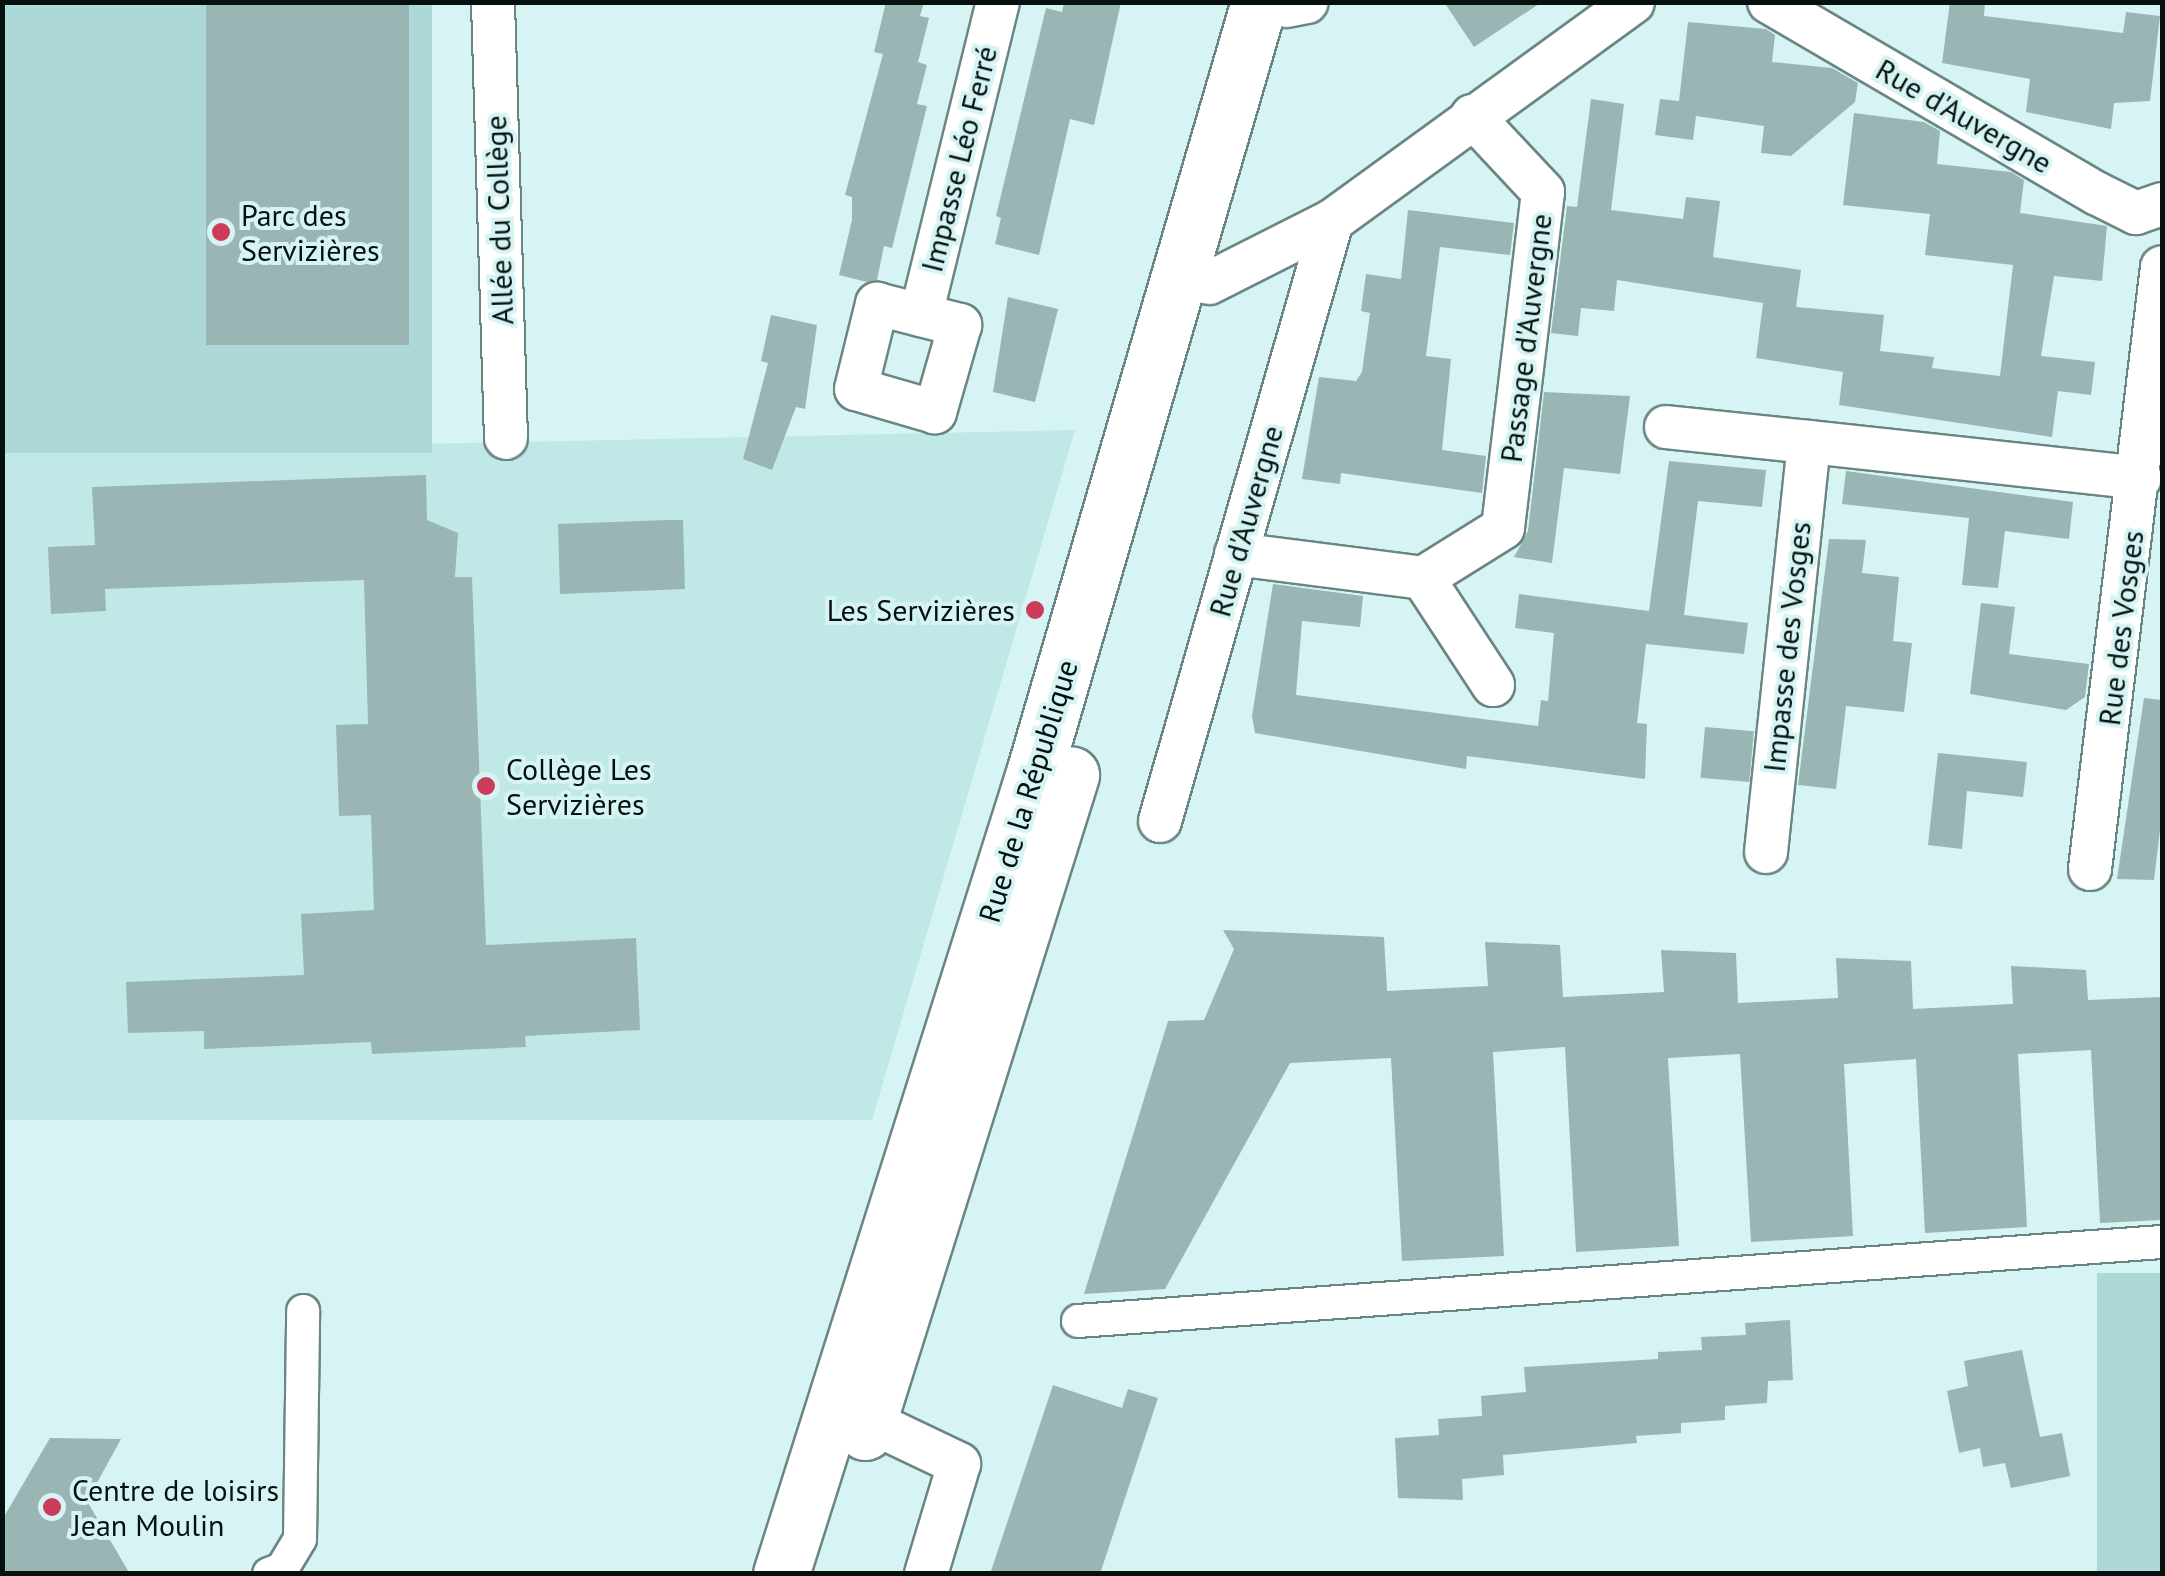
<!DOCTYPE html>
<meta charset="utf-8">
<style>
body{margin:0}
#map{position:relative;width:2165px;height:1576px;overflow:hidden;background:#d6f4f3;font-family:"PT Sans",sans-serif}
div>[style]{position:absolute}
.built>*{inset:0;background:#c0e8e6}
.green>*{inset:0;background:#acd9d7;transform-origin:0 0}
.building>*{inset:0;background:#99b6b5;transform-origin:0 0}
.roads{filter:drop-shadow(2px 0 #6a8684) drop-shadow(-2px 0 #6a8684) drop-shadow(0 2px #6a8684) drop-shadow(0 -2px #6a8684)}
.pedestrian>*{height:32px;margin:-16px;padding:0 16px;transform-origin:16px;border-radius:16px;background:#fff}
.minor>*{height:42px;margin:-21px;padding:0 21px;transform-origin:21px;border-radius:21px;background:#fff}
.secondary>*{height:55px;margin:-27.5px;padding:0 27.5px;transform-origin:27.5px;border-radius:27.5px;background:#fff}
.dots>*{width:28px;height:28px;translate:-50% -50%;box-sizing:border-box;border:5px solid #d6f4f3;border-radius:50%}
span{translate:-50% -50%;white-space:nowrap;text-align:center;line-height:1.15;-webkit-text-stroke:8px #d6f4f3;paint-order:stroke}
.street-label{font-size:30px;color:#06100f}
.poi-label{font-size:30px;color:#06100f}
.left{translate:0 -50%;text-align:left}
.right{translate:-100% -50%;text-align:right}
.frame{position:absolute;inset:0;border:5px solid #06100f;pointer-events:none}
</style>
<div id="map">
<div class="built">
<i style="clip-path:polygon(1075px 430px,872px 1120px,3px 1120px,2px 453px)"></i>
</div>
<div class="green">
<i style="left:2px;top:3px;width:430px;height:450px"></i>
<i style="left:2162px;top:1273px;width:300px;height:65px;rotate:90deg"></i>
</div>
<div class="building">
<i style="left:206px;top:2px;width:203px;height:343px"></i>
<i style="clip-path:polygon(886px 2px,924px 2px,920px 16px,929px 18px,918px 62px,927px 65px,917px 104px,927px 106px,892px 248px,884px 246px,877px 280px,867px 282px,839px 275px,852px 220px,852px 197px,845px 195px,883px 54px,874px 52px)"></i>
<i style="clip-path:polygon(1064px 2px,1121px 2px,1094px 125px,1070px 119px,1039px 255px,995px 244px,1001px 218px,996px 216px,1046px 8px,1062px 12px)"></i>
<i style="clip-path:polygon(1444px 2px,1542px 2px,1474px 47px)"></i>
<i style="clip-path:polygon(1950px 2px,1985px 2px,1984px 16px,2123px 33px,2126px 12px,2160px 16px,2150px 101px,2114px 103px,2111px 129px,2026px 112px,2030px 79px,1942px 63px)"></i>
<i style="clip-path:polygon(1688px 22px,1766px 29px,1775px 35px,1772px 62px,1832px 68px,1858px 83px,1855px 102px,1791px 156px,1761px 153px,1764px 126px,1696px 116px,1693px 140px,1655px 135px,1660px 99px,1679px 101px)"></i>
<i style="clip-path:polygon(1591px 99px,1624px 104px,1611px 210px,1683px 219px,1686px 197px,1720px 201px,1713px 257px,1801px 270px,1796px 307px,1884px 315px,1880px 351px,1934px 357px,1932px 368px,2000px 376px,2013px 265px,1925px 255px,1930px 214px,1843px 205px,1854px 113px,1924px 122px,1940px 131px,1937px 164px,2011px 172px,2024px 180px,2020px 213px,2107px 226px,2102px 281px,2054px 276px,2041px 356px,2095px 362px,2091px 395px,2058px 391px,2052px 437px,1839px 405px,1843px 372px,1756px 358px,1763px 303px,1617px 280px,1614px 311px,1581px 308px,1578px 336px,1551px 333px,1567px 206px,1577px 207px)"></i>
<i style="clip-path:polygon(1408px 210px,1514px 223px,1510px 255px,1440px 247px,1426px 356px,1451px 359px,1442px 450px,1486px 456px,1482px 493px,1341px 473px,1340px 484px,1302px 479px,1319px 377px,1356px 381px,1362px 372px,1370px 313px,1361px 311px,1366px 274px,1401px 279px)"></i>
<i style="clip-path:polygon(1008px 297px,1058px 309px,1035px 402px,993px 392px)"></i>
<i style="clip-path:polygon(771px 315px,817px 325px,805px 409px,796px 407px,772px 470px,743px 459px,768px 363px,761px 361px)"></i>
<i style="clip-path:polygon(1544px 392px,1630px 396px,1620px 474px,1564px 468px,1552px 563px,1514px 557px,1528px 531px)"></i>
<i style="clip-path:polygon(1669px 461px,1766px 470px,1762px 507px,1698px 501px,1684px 615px,1748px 623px,1744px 654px,1646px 644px,1637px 723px,1647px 724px,1645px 779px,1467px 756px,1466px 769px,1255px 733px,1252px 716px,1273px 584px,1363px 596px,1360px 627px,1302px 621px,1296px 695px,1538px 726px,1541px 700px,1548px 701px,1554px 633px,1515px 628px,1519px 594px,1649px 611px)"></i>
<i style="clip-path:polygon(1846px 471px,2073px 502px,2069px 539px,2005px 531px,1998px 588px,1962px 585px,1969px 518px,1842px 504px)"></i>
<i style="clip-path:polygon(426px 475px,427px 520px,458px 533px,455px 577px,472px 577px,486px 945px,636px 938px,640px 1030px,525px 1036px,526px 1047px,372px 1054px,371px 1042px,204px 1049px,204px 1031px,128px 1033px,126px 982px,304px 975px,301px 914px,374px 910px,371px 815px,339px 816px,336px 725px,368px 724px,364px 580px,105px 589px,106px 611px,51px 614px,48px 547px,95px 545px,92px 487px)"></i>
<i style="clip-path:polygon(667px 520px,683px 520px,685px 589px,560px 594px,558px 524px)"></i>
<i style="clip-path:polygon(1829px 539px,1866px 540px,1862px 573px,1899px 577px,1893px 641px,1912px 643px,1904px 712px,1846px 706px,1836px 789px,1798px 785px)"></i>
<i style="clip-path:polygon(1981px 603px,2015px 607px,2009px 654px,2089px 664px,2085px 697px,2066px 710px,1970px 694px)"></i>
<i style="clip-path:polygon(2144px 698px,2162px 700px,2162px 813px,2154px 880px,2117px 879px)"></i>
<i style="left:1705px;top:727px;width:49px;height:51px;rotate:5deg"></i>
<i style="clip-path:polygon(1938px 753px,2027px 762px,2023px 797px,1967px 791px,1962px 849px,1928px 845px)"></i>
<i style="clip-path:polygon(1223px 930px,1384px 937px,1387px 991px,1488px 986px,1485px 942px,1560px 945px,1563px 997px,1664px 992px,1661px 950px,1736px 953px,1738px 1003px,1838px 998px,1836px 958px,1911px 961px,1913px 1009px,2013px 1004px,2011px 966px,2086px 970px,2088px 1000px,2162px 997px,2162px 1220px,2100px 1223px,2091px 1050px,2018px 1054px,2027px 1227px,1925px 1233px,1916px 1059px,1844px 1064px,1853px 1236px,1751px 1242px,1740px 1054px,1668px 1058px,1679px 1246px,1576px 1252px,1565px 1047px,1493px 1052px,1504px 1256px,1402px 1261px,1391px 1058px,1290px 1063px,1165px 1289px,1084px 1294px,1168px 1021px,1204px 1020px,1234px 949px)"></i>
<i style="clip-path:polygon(1790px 1320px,1793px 1380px,1768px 1381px,1767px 1403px,1725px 1406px,1725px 1420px,1681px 1423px,1681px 1433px,1636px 1436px,1637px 1443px,1503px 1455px,1504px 1475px,1462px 1479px,1463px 1500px,1398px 1498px,1395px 1438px,1439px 1435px,1438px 1419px,1482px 1416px,1481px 1396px,1526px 1392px,1524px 1367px,1658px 1359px,1658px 1352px,1702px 1350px,1701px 1337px,1746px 1335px,1745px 1323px)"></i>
<i style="clip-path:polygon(2022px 1350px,2040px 1437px,2062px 1433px,2070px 1476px,2011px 1488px,2005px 1463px,1983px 1467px,1980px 1448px,1959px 1453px,1947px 1391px,1968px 1386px,1964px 1361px)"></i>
<i style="clip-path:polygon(1053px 1385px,1122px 1408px,1128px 1389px,1158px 1398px,1100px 1574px,990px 1574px)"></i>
<i style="clip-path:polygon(50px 1438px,121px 1439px,87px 1501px,130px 1574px,2px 1574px,2px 1520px)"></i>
</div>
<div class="roads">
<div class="pedestrian">
<i style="left:1078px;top:1321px;width:1087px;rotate:-4.17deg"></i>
<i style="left:269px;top:1574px;width:14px;rotate:-21deg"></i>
<i style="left:282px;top:1569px;width:35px;rotate:-59deg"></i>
<i style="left:300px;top:1539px;width:228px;rotate:-89.2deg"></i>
</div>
<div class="minor">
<i style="left:493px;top:2px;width:436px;rotate:88.3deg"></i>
<i style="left:1769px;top:2px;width:379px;rotate:30.3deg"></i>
<i style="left:2096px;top:193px;width:45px;rotate:26.6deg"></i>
<i style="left:2136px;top:213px;width:28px;rotate:-19deg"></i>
<i style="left:1287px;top:6px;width:20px;rotate:-11deg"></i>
<i style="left:1472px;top:116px;width:104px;rotate:46.9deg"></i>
<i style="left:1543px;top:192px;width:338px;rotate:96.8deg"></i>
<i style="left:1503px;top:528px;width:94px;rotate:148deg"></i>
<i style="left:1423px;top:578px;width:128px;rotate:56.8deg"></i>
<i style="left:1209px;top:283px;width:138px;rotate:-26.8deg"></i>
<i style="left:1332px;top:221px;width:372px;rotate:-36deg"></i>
<i style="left:877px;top:304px;width:86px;rotate:14.2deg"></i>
<i style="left:960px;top:325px;width:91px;rotate:106deg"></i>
<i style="left:935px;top:412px;width:82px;rotate:-163.8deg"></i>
<i style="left:856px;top:389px;width:88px;rotate:-76.1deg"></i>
<i style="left:921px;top:315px;width:322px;rotate:-76.2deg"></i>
<i style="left:1666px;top:427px;width:144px;rotate:6deg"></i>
<i style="left:1236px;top:554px;width:189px;rotate:7.3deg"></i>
<i style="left:1160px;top:821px;width:624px;rotate:-74deg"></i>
<i style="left:1766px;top:852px;width:412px;rotate:-84deg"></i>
<i style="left:1809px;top:442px;width:333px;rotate:6.2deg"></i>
<i style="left:2090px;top:869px;width:606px;rotate:-83.18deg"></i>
<i style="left:869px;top:1421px;width:100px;rotate:25.5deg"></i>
<i style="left:959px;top:1464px;width:115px;rotate:106.7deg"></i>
</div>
<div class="secondary">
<i style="left:865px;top:1432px;width:689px;rotate:-72.59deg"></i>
<i style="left:781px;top:1574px;width:843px;rotate:-72.47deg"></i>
<i style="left:1035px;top:770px;width:800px;rotate:-73.74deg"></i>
</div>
</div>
<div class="dots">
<i style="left:221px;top:232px;background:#cb3b5a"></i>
<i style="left:1035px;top:610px;background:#cb3b5a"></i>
<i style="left:486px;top:786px;background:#cb3b5a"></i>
<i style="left:52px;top:1507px;background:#cb3b5a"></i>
</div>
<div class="street-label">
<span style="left:1964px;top:116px;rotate:30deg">Rue d'Auvergne</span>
<span style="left:959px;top:159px;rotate:-76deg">Impasse Léo Ferré</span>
<span style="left:499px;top:220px;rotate:-92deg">Allée du Collège</span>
<span style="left:1526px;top:338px;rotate:-83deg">Passage d'Auvergne</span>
<span style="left:1246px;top:521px;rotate:-74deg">Rue d'Auvergne</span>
<span style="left:2121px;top:628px;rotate:-83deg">Rue des Vosges</span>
<span style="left:1787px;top:647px;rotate:-84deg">Impasse des Vosges</span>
<span style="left:1028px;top:791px;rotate:-73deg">Rue de la République</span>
</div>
<div class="poi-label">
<span class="left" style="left:241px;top:232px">Parc des<br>Servizières</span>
<span class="right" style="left:1015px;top:610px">Les Servizières</span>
<span class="left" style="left:506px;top:786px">Collège Les<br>Servizières</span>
<span class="left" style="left:72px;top:1507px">Centre de loisirs<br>Jean Moulin</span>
</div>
<div class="frame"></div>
</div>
